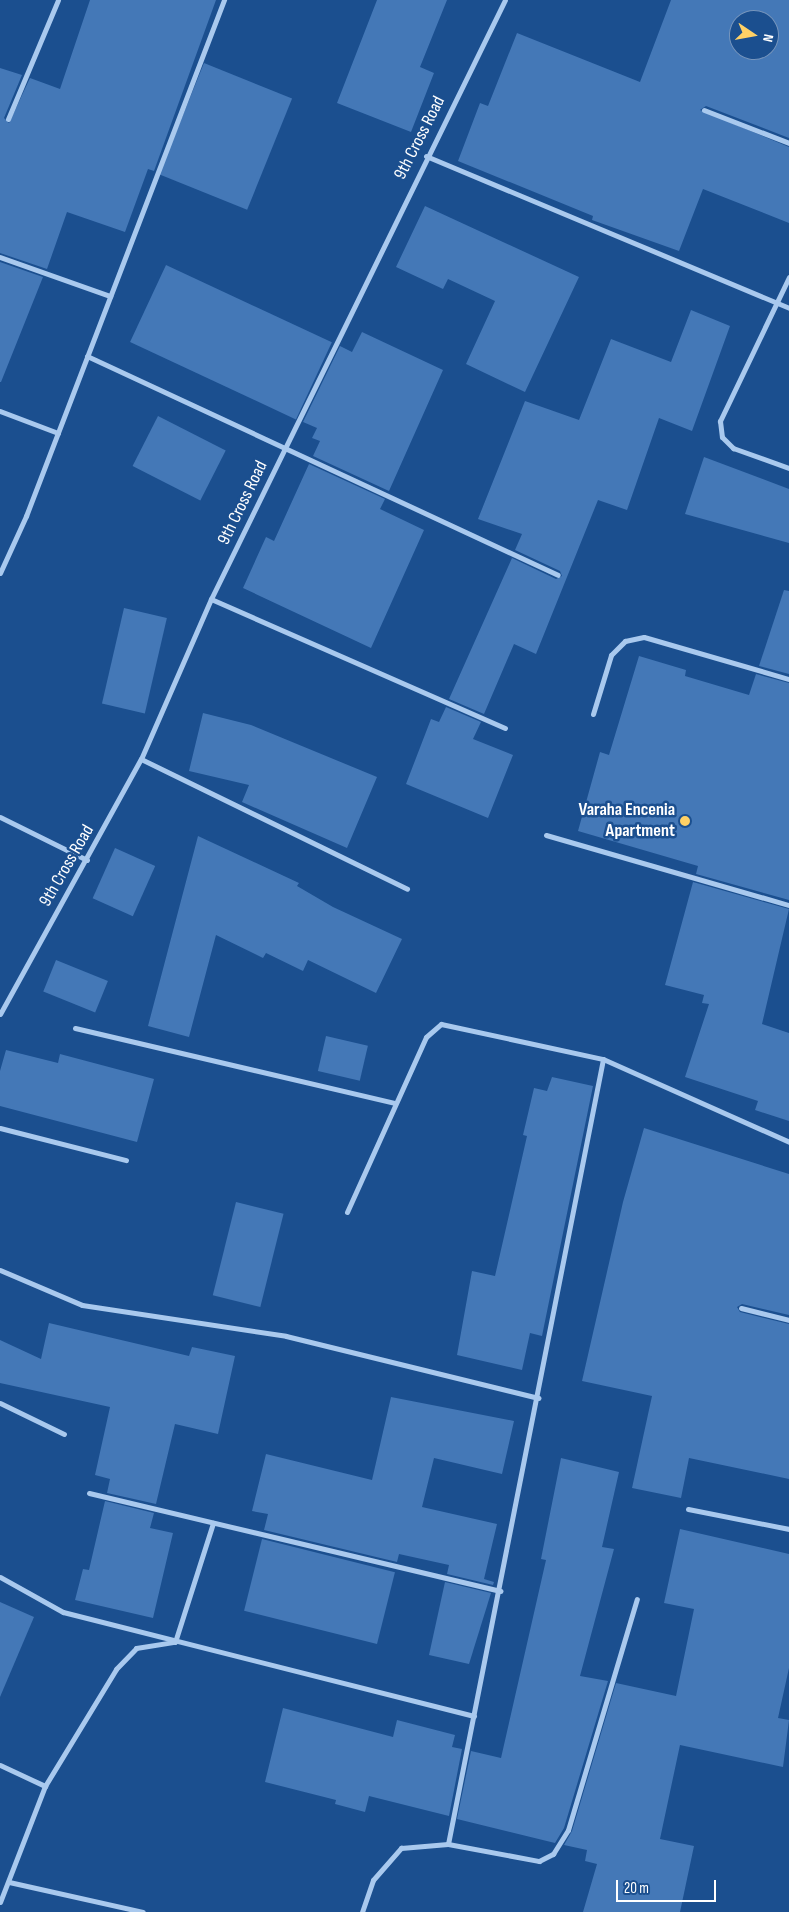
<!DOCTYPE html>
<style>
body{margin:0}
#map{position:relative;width:789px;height:1912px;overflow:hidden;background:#1b4f8f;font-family:"Sofia Sans Condensed",sans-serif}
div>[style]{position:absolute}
.building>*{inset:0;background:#4478b7;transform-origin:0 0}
.minor>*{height:5px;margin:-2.5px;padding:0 2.5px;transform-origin:2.5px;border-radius:2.5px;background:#a9c9ee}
.dots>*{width:14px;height:14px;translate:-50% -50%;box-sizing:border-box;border:2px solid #1b4f8f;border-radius:50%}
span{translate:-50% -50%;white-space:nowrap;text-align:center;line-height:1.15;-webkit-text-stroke:5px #1b4f8f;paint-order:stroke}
.street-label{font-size:18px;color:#fff}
.poi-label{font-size:18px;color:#fff;font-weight:700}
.right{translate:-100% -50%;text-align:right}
.north{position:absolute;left:729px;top:10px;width:50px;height:50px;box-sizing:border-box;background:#1b4f8f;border:1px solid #7695bc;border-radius:50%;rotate:102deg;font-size:14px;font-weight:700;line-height:20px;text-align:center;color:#fff}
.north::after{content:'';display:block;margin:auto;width:18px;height:22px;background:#ffd166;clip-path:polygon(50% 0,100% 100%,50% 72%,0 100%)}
.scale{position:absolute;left:616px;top:1880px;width:100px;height:22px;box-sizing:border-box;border:2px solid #fff;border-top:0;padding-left:6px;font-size:15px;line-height:18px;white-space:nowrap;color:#fff;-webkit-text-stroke:4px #1b4f8f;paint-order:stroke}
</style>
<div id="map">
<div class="building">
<i style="clip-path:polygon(90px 0,216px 0,154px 171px,148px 169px,125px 232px,67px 212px,47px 269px,0 253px,0 68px,22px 75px,4px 118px,9px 123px,30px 78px,60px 89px)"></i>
<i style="clip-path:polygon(377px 0,447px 0,420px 67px,434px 73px,411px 132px,337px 103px)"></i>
<i style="clip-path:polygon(evenodd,671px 0,789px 0,789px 138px,706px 106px,700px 110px,789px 147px,789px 223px,703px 189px,679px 251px,592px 220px,593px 216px,458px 161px,480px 103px,488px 106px,517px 33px,640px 82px,671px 0,739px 20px,769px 20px,769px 50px,739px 50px,739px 20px)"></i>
<i style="left:204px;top:63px;width:95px;height:120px;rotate:22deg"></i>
<i style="clip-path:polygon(425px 206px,579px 277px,525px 392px,466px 364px,495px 301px,448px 279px,443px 289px,396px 267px)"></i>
<i style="clip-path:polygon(0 262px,43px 277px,1px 382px,0 382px)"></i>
<i style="left:166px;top:265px;width:183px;height:85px;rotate:25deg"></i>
<i style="clip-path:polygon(691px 310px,730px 326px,692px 431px,659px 418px,627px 510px,598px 500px,536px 654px,514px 644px,484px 714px,449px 699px,512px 558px,556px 579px,562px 576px,560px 571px,515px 550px,522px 534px,478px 519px,525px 401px,579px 420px,611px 339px,671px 362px)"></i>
<i style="clip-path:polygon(362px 332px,443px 370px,389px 491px,313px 456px,320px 441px,312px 438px,317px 428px,303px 422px,340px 346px,352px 352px)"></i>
<i style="left:158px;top:416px;width:76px;height:56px;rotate:27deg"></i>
<i style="clip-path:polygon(704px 457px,789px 489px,789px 543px,685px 514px)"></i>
<i style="clip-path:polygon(309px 464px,385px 499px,380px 509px,424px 530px,371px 648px,243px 588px,266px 537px,274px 541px)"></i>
<i style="clip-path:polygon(784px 590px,789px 591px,789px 674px,759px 666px)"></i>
<i style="left:124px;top:608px;width:44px;height:98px;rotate:13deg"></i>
<i style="clip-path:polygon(639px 656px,686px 670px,685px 676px,749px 695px,756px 674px,789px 683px,789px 900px,696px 874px,698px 866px,578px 831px,600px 752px,609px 755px)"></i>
<i style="clip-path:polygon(446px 707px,481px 722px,473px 739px,513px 755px,488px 818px,406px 784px,431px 719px,439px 722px)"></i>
<i style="clip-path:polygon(203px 713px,251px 725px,377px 777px,347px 848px,242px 802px,249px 785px,189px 771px)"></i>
<i style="clip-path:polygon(198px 836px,299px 883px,297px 886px,333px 907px,402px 939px,376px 993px,308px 960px,303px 971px,266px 953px,263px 958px,216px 935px,189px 1037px,148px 1026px)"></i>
<i style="left:115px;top:848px;width:44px;height:55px;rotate:24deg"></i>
<i style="clip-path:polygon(693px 882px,789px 909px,762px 1024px,789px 1033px,789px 1121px,755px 1110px,758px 1101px,685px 1077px,709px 1004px,702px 1003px,704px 995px,665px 985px)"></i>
<i style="left:56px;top:960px;width:56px;height:34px;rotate:22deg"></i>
<i style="left:326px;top:1036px;width:43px;height:36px;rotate:13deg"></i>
<i style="clip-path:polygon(6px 1050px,58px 1063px,60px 1054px,154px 1079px,137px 1142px,0 1106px,0 1071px)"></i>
<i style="clip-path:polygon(552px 1077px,593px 1086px,542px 1336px,530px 1333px,522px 1370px,457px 1355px,472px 1271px,495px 1276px,527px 1136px,523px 1135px,534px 1088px,547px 1091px)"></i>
<i style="clip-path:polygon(644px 1128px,789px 1174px,789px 1315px,742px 1304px,737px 1307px,740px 1312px,789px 1324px,789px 1479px,689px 1458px,681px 1498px,632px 1488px,652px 1396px,582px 1381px,623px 1202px)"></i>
<i style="left:236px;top:1202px;width:49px;height:96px;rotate:14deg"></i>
<i style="clip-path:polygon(49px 1323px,189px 1356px,192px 1347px,235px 1356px,218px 1434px,175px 1424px,156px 1504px,107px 1493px,110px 1479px,95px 1475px,110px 1407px,0 1383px,0 1340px,41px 1359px)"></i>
<i style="clip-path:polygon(391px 1397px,514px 1421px,502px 1474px,434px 1458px,422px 1507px,497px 1524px,484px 1579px,494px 1582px,493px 1585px,447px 1574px,449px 1565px,399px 1554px,397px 1562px,264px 1530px,268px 1514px,252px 1511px,266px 1454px,372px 1480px)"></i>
<i style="clip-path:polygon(561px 1458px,619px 1472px,602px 1547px,614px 1549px,580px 1676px,608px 1681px,564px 1828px,555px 1843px,457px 1819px,471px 1751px,501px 1758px,546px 1560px,541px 1559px)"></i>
<i style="clip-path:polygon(105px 1501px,154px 1513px,150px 1528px,173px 1533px,153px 1618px,75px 1600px,83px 1569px,89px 1570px)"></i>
<i style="clip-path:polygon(680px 1529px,789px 1554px,789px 1668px,778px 1718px,789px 1720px,783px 1767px,680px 1745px,660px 1839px,694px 1846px,680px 1912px,583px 1912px,597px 1864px,585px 1861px,587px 1850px,564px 1845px,572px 1831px,616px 1683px,676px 1696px,694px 1609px,664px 1603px)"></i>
<i style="left:262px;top:1539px;width:137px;height:74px;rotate:14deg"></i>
<i style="clip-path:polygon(445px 1582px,491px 1593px,469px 1664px,429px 1655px)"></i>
<i style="clip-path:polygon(0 1602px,34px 1617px,0 1697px)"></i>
<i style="clip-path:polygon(283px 1708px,393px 1737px,397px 1720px,455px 1735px,452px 1747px,462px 1749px,449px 1816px,369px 1796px,365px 1812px,335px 1804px,336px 1800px,265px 1782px)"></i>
</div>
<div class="minor">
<i style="left:704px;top:110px;width:91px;rotate:21.2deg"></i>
<i style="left:8px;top:119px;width:129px;rotate:-67.2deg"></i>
<i style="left:426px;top:156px;width:394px;rotate:22.7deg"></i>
<i style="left:0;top:257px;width:117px;rotate:19.5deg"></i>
<i style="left:789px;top:277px;width:160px;rotate:115.6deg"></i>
<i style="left:720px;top:421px;width:16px;rotate:83deg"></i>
<i style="left:722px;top:437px;width:16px;rotate:45deg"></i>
<i style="left:733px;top:448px;width:59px;rotate:19.7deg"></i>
<i style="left:87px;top:356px;width:519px;rotate:24.94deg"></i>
<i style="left:0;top:411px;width:62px;rotate:20.8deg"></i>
<i style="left:0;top:573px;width:63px;rotate:-65.5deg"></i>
<i style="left:26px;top:516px;width:553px;rotate:-69.01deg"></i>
<i style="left:211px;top:599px;width:321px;rotate:23.7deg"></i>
<i style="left:593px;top:714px;width:62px;rotate:-73deg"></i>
<i style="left:611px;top:655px;width:20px;rotate:-45deg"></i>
<i style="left:625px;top:641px;width:19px;rotate:-12deg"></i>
<i style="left:644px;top:637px;width:151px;rotate:16.2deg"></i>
<i style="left:141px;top:759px;width:296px;rotate:26deg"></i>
<i style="left:0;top:817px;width:97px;rotate:26.3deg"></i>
<i style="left:546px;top:835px;width:253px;rotate:16.1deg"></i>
<i style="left:0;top:1014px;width:291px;rotate:-61.1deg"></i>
<i style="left:141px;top:759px;width:175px;rotate:-66.4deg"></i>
<i style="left:211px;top:599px;width:667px;rotate:-63.86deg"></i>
<i style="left:75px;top:1028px;width:329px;rotate:13.2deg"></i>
<i style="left:0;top:1128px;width:130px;rotate:14.3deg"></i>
<i style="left:347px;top:1212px;width:192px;rotate:-65.7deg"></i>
<i style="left:426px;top:1037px;width:20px;rotate:-41deg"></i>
<i style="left:441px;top:1024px;width:166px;rotate:12.2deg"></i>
<i style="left:0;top:1270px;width:89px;rotate:23.1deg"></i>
<i style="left:82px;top:1305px;width:206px;rotate:8.6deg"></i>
<i style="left:286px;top:1336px;width:260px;rotate:13.8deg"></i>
<i style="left:741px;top:1308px;width:49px;rotate:14deg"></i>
<i style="left:0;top:1403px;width:71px;rotate:25.8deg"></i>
<i style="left:89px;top:1493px;width:423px;rotate:13.4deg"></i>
<i style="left:688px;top:1509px;width:103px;rotate:11.2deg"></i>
<i style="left:0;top:1577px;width:72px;rotate:29.1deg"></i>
<i style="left:63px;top:1612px;width:424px;rotate:14.2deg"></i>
<i style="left:0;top:1765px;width:50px;rotate:25deg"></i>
<i style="left:448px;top:1844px;width:93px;rotate:10.6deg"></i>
<i style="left:539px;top:1861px;width:16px;rotate:-27deg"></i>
<i style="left:553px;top:1854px;width:28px;rotate:-58deg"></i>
<i style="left:568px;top:1830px;width:241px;rotate:-73.4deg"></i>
<i style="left:9px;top:1882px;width:137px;rotate:12.6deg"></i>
<i style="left:0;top:1902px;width:124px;rotate:-68.8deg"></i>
<i style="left:45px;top:1786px;width:137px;rotate:-58.7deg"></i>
<i style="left:116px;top:1669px;width:29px;rotate:-46deg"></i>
<i style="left:136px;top:1648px;width:39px;rotate:-9deg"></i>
<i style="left:175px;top:1642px;width:125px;rotate:-72.3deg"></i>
<i style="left:362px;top:1912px;width:34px;rotate:-71deg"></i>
<i style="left:373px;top:1880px;width:43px;rotate:-48.8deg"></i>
<i style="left:401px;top:1848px;width:47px;rotate:-4.9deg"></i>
<i style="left:448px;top:1844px;width:800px;rotate:-78.83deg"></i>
<i style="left:603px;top:1059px;width:204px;rotate:24deg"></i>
</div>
<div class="dots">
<i style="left:685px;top:821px;background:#ffd166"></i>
</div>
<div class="street-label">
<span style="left:420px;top:138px;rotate:-63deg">9th Cross Road</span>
<span style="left:243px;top:503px;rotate:-64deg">9th Cross Road</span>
<span style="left:67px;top:866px;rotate:-60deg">9th Cross Road</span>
</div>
<div class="poi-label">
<span class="right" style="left:675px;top:821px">Varaha Encenia<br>Apartment</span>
</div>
<div class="north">N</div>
<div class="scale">20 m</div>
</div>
